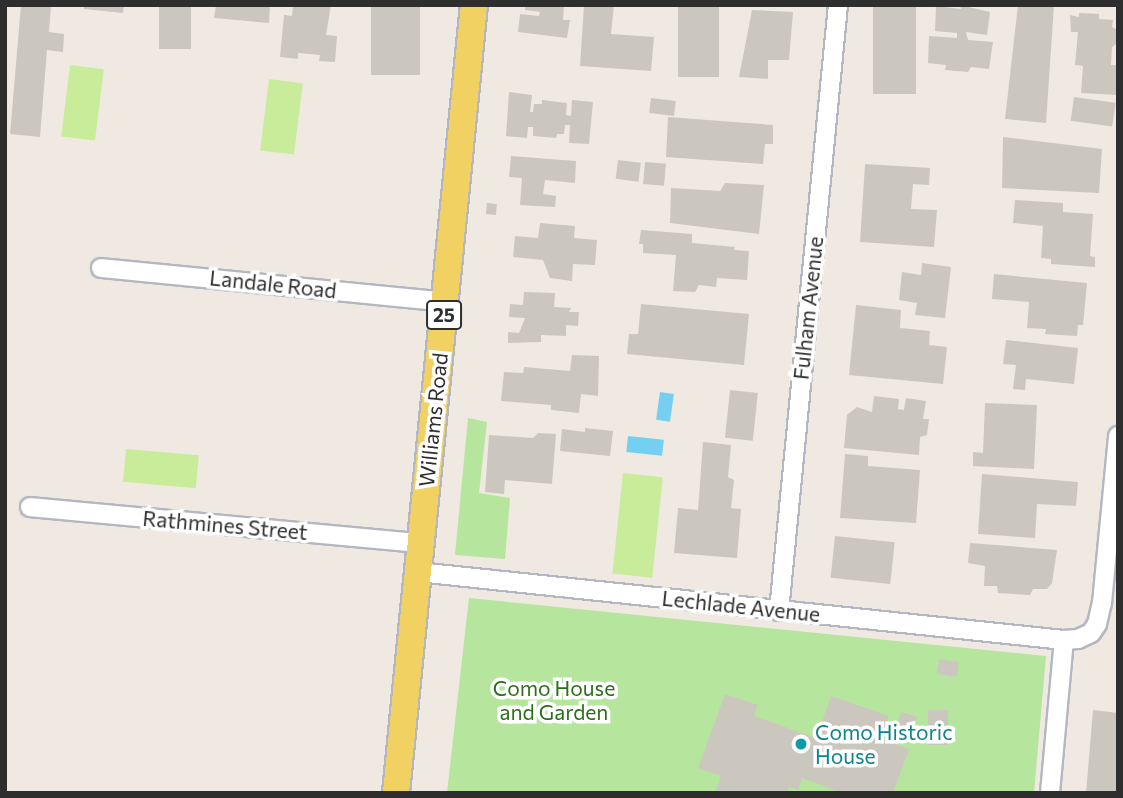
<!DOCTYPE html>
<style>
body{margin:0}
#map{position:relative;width:1123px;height:798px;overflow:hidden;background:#efe9e1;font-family:Commissioner,sans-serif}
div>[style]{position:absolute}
.green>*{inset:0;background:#b6e59e}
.pitch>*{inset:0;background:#c9ec9a;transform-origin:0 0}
.water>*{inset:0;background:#75cff0;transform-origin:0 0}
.building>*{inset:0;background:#cbc7bf;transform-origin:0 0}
.roads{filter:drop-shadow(2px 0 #b4b7c1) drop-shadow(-2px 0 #b4b7c1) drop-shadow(0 2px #b4b7c1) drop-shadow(0 -2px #b4b7c1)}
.street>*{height:18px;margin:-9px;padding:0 9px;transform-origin:9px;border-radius:9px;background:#fff}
.primary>*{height:26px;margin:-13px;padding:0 13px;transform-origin:13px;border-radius:13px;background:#f2d163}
.dots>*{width:19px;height:19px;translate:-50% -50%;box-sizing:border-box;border:4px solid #fff;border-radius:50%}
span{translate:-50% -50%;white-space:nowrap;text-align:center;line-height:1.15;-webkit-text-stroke:7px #fff;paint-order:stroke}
.shield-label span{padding:2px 5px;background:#fff;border:2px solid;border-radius:5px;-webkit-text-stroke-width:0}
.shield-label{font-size:19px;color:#2e2e2e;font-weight:700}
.street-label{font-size:21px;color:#2e2e2e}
.park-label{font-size:21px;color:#2c6e1b}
.culture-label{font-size:21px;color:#0d838f}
.left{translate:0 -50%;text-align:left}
.frame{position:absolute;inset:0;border:7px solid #2e2e2e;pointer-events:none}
</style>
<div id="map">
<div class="green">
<i style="clip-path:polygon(468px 418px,487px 422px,479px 493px,510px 498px,505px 559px,455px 555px)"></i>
<i style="clip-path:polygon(469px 598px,1046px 656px,1034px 793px,447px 793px)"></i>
</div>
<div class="pitch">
<i style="left:70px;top:65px;width:34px;height:72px;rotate:7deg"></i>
<i style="left:269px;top:79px;width:34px;height:72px;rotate:7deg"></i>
<i style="left:126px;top:449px;width:73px;height:33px;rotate:5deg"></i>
<i style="left:623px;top:473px;width:40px;height:101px;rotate:6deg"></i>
</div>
<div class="water">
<i style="left:660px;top:392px;width:14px;height:28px;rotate:8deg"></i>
<i style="left:628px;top:436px;width:36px;height:16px;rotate:6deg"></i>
</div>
<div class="building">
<i style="clip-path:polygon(21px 5px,51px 5px,49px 32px,64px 34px,63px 52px,47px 50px,40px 137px,10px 134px)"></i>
<i style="clip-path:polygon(84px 5px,124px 5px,123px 13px,84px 9px)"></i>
<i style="left:159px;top:5px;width:32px;height:44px"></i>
<i style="clip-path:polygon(216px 5px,270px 5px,269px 23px,214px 18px)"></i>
<i style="clip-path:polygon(293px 5px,331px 5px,326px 35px,337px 36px,335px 62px,319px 61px,320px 55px,298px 53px,298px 59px,280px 57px,284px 15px,292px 16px)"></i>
<i style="left:371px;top:5px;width:49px;height:70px"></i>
<i style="clip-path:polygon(525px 5px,564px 5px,563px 20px,570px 20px,567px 38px,518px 32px,520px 14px,539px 16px,540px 12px,525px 10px)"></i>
<i style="clip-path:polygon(584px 5px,614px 5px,611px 34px,654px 37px,651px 71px,580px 66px)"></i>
<i style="left:678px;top:5px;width:41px;height:72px"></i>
<i style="left:873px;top:5px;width:43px;height:89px"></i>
<i style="clip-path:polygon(960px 5px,990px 12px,987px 35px,966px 32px,968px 40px,993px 42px,989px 69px,971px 67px,968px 72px,945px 70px,946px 65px,928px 63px,929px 36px,957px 38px,957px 33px,935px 31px,936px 6px,961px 9px)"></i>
<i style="clip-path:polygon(1018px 5px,1054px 5px,1046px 123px,1005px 119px)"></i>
<i style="clip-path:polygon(752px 10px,793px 12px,789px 60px,768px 60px,768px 79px,739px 77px)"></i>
<i style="clip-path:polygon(1079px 13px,1099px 14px,1099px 19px,1113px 20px,1112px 27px,1118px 30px,1118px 43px,1112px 47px,1111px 65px,1118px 65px,1117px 95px,1081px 93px,1083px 66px,1075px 65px,1078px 32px,1071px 32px,1070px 15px,1079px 17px)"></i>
<i style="clip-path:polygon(509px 92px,532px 95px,530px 112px,533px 112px,534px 104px,542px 104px,542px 100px,567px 103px,566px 115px,571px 116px,572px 100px,593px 102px,589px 144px,569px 143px,570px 125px,565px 125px,564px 134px,557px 134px,556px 138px,533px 136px,533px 127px,528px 127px,527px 138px,506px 136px)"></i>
<i style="left:1074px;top:97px;width:42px;height:24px;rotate:8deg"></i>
<i style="left:651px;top:98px;width:25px;height:15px;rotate:7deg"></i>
<i style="clip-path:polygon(668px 117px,773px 125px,773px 144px,765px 144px,763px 164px,666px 157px)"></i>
<i style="clip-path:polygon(1003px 137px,1102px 149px,1099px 193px,1002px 188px)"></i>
<i style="clip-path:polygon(511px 156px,576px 161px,575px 183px,545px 180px,543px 194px,556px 196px,555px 207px,520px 205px,522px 178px,509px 177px)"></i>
<i style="left:618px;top:160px;width:23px;height:19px;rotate:7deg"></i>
<i style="left:645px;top:162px;width:21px;height:22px;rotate:5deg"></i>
<i style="clip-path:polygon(865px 164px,930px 168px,929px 185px,913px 184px,911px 209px,937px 210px,934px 247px,860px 242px)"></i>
<i style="clip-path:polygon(725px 183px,764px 185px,759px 234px,670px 223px,671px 188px,720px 191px)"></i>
<i style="clip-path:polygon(1015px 200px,1063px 203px,1063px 212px,1093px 214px,1090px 256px,1095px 257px,1095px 267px,1051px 264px,1051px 259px,1041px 258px,1043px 226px,1013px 223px)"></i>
<i style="left:487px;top:203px;width:10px;height:11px;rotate:6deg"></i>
<i style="clip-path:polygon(540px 223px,575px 226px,574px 238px,597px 240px,595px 265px,573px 264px,572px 281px,550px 278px,543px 260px,513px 257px,515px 236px,538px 238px)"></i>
<i style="clip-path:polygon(641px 230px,692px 234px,692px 243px,735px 247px,734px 250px,749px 251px,747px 280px,717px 278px,716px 287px,699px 285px,695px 292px,673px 291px,676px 255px,643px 253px,643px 244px,639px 244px)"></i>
<i style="clip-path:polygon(922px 263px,951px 267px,945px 318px,915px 315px,917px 303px,899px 300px,902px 272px,921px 275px)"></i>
<i style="clip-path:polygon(994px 274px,1087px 283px,1083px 325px,1078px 325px,1077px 336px,1045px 334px,1046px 329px,1027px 328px,1029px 302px,992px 299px)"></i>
<i style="clip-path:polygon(524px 292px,555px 293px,554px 307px,571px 308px,569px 312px,579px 312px,578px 326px,566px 325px,566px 336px,541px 335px,541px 342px,508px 343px,508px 332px,519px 333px,525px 318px,509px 317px,510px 304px,523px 305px)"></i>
<i style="clip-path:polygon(641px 304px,749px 314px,744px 365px,627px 354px,629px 334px,638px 334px)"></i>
<i style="clip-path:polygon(856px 305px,901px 310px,900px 328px,930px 331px,929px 345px,947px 347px,943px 384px,849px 375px)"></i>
<i style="clip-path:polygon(1006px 340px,1078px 348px,1074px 384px,1026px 379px,1025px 390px,1013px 389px,1016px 365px,1003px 364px)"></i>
<i style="clip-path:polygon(572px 355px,599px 356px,598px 396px,581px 394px,579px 413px,551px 410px,551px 405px,501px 401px,504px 372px,523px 373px,524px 367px,570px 371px)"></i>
<i style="left:730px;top:390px;width:28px;height:48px;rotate:6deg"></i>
<i style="clip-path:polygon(874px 396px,899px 399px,898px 409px,904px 410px,906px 398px,926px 401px,923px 419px,929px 419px,927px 435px,920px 437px,919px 455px,844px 448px,847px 415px,857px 407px,872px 412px)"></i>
<i style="clip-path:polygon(985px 403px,1037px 405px,1034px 469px,973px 466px,973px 452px,983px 453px)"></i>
<i style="clip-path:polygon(585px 428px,613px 431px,610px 456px,560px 451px,562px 429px,585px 432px)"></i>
<i style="clip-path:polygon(538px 433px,556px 434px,552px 484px,505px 480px,504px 494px,485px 492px,489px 435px,533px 438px)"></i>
<i style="clip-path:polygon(703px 442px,731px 445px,728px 477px,734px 480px,731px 508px,741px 509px,737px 558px,674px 553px,678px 508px,698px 510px)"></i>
<i style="clip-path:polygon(845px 454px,868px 456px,868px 466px,920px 470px,916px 523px,840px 518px)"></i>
<i style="clip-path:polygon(982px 474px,1078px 482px,1076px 506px,1037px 504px,1035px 538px,978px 534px)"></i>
<i style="left:835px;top:536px;width:60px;height:42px;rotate:6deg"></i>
<i style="clip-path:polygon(970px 543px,1057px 550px,1052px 583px,1047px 589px,1033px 589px,1030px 595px,998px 593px,997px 586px,984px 586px,985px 566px,968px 563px)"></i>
<i style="left:939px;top:659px;width:20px;height:15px;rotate:9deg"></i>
<i style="clip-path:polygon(725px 694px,758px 705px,754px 716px,816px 738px,831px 696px,889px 716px,881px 739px,909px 749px,893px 793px,842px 793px,802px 778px,798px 790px,789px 787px,786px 793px,715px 793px,721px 776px,698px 768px)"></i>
<i style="left:928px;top:710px;width:20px;height:35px"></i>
<i style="clip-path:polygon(1093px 710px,1118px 713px,1118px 793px,1086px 793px)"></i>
<i style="left:901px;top:712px;width:17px;height:20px;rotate:17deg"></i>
</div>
<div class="roads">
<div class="street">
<i style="left:101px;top:268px;width:347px;rotate:5.6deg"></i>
<i style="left:30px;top:507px;width:393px;rotate:5.3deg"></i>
<i style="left:418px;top:572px;width:650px;rotate:6.01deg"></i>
<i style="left:779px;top:611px;width:609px;rotate:-84.44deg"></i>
<i style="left:1050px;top:793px;width:154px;rotate:-84.8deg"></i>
<i style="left:1064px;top:640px;width:14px;rotate:-4deg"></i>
<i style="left:1078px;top:639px;width:14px;rotate:-25deg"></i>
<i style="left:1091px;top:633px;width:11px;rotate:-56deg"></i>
<i style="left:1097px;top:624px;width:22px;rotate:-77deg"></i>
<i style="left:1102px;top:603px;width:168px;rotate:-84.5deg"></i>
</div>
<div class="primary">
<i style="left:396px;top:793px;width:792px;rotate:-84.35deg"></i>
</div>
</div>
<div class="dots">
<i style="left:801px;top:744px;background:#0f9aa8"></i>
</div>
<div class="shield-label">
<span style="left:444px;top:315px">25</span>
</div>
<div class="street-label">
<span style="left:273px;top:284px;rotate:6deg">Landale Road</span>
<span style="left:808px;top:308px;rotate:-84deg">Fulham Avenue</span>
<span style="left:433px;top:420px;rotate:-84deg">Williams Road</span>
<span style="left:225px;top:525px;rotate:5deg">Rathmines Street</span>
<span style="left:741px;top:606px;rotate:6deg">Lechlade Avenue</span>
</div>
<div class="park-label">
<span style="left:554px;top:700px">Como House<br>and Garden</span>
</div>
<div class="culture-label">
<span class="left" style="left:815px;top:744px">Como Historic<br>House</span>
</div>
<div class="frame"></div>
</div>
